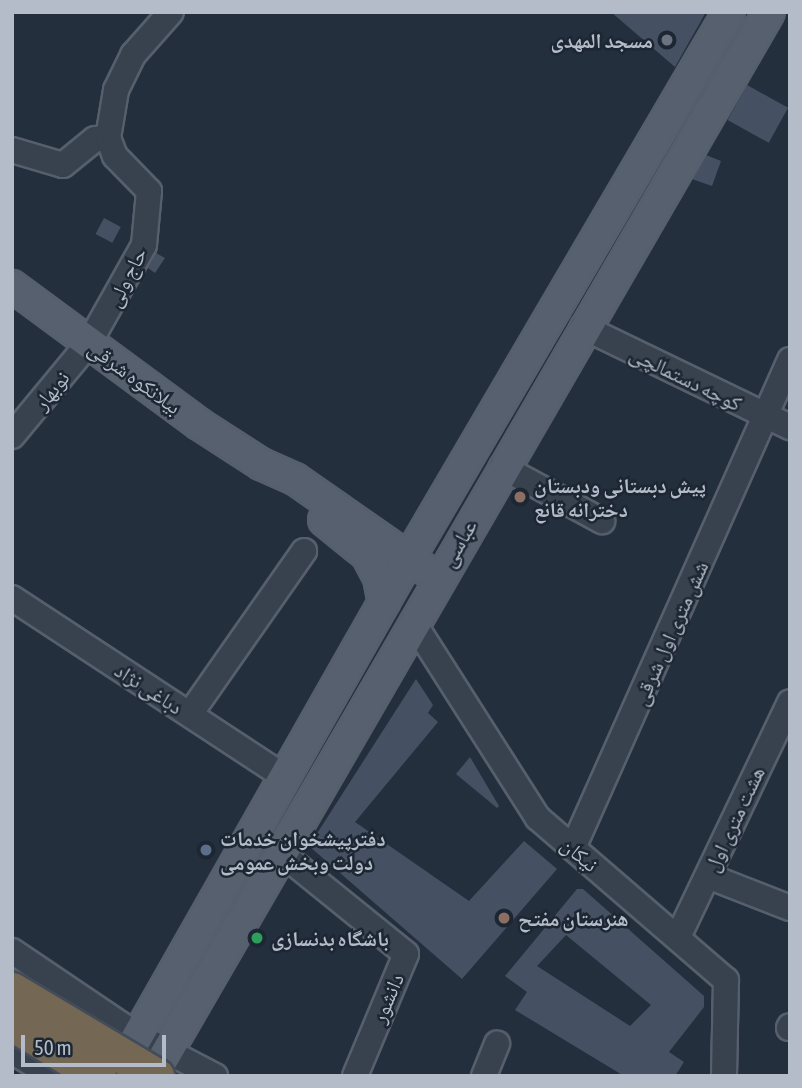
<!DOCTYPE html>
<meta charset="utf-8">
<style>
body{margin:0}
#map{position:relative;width:802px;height:1088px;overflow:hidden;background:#242f3e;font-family:"Asap Condensed","Noto Naskh Arabic",sans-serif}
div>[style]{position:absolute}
.building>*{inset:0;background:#455162;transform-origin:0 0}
.roads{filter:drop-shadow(2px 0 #565f6c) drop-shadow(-2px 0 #565f6c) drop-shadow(0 2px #565f6c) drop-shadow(0 -2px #565f6c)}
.minor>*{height:24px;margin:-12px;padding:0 12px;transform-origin:12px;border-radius:12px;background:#38414e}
.major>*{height:30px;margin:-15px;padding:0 15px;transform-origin:15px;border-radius:15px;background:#56606e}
.bridges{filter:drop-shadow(2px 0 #434c59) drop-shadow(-2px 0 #434c59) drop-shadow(0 2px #434c59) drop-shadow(0 -2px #434c59)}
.highway-bridge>*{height:35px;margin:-17.5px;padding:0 17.5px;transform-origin:17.5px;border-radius:17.5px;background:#746855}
.dots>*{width:19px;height:19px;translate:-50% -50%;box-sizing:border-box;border:4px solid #1d2633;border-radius:50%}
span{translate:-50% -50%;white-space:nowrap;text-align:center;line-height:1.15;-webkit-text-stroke:5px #1d2633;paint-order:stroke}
.poi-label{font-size:21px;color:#b4bcc9;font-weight:700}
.right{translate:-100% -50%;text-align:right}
.left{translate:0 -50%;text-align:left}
.street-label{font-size:21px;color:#b4bcc9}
.frame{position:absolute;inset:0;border:14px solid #b4bcc9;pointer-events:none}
.scale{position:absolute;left:21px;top:1035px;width:145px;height:32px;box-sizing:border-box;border:4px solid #b4bcc9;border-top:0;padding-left:9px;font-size:21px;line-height:24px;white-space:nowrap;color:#b4bcc9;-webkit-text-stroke:5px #1d2633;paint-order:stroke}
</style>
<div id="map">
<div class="building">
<i style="clip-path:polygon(611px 12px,706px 12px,675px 67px)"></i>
<i style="left:747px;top:85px;width:47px;height:40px;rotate:29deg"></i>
<i style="clip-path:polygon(706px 155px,721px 161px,712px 186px,692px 179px)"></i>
<i style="left:104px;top:218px;width:19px;height:18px;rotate:28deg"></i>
<i style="clip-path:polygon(156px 253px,165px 258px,155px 273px,148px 268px)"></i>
<i style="clip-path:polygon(416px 679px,433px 705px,428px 713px,438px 722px,355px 822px,469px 901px,524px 841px,557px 869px,462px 979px,309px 846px)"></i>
<i style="clip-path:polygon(470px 757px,499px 806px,497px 808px,456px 774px)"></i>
<i style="clip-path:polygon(evenodd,577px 889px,583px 889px,704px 996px,704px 1007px,669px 1052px,684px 1062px,675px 1076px,624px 1076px,515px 1010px,527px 992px,505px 976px,577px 889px,566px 935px,651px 1005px,630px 1026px,537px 966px,566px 935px)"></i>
</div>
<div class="roads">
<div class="minor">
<i style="left:12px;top:150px;width:53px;rotate:16.4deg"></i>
<i style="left:63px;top:165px;width:41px;rotate:-39.1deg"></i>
<i style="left:95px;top:139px;width:13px;rotate:-4deg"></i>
<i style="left:583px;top:327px;width:230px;rotate:25.8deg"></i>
<i style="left:12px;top:436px;width:121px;rotate:-50.4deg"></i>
<i style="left:89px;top:343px;width:112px;rotate:-60.7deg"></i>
<i style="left:144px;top:245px;width:54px;rotate:-84.7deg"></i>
<i style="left:149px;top:191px;width:49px;rotate:-134.2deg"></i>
<i style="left:115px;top:156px;width:19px;rotate:-111deg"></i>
<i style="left:108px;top:138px;width:49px;rotate:-80.5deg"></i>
<i style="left:116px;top:90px;width:39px;rotate:-64deg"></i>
<i style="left:133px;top:55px;width:57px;rotate:-48.5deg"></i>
<i style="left:502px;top:467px;width:114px;rotate:28.4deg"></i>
<i style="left:12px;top:598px;width:328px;rotate:33.3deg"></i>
<i style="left:413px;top:622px;width:232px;rotate:57.5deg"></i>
<i style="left:538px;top:818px;width:248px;rotate:40.8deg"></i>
<i style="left:726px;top:980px;width:96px;rotate:91.2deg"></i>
<i style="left:190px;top:714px;width:199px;rotate:-55deg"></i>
<i style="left:573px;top:848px;width:534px;rotate:-66.03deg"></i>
<i style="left:280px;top:852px;width:162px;rotate:39deg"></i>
<i style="left:406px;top:954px;width:132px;rotate:112.7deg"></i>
<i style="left:708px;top:876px;width:88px;rotate:21.3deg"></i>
<i style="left:678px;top:937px;width:260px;rotate:-64.5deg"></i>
<i style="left:12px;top:951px;width:152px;rotate:34deg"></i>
<i style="left:138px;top:1036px;width:87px;rotate:27.5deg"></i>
<i style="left:789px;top:1028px;width:2px;rotate:-63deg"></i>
<i style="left:12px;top:1051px;width:47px;rotate:32deg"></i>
<i style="left:484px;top:1076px;width:35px;rotate:-68deg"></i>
</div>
<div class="major">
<i style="left:12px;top:286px;width:232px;rotate:36.4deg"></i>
<i style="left:199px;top:424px;width:74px;rotate:32.8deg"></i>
<i style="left:261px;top:464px;width:37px;rotate:24deg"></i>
<i style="left:295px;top:479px;width:157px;rotate:34.9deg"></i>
<i style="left:324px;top:520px;width:55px;rotate:39.1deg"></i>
<i style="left:367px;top:555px;width:26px;rotate:62deg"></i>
<i style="left:379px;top:578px;width:25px;rotate:79deg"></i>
<i style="left:115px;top:1076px;width:596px;rotate:-60.42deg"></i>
<i style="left:409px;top:558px;width:633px;rotate:-59.63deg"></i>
<i style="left:153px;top:1076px;width:1229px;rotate:-59.93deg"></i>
</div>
</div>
<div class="bridges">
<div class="highway-bridge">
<i style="left:12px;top:990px;width:168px;rotate:30.8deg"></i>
<i style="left:12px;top:1023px;width:101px;rotate:31.6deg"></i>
</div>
</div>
<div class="dots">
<i style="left:667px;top:40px;background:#6b7280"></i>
<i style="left:520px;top:497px;background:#8d6e63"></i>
<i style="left:206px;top:850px;background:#5c6f8a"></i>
<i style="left:504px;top:918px;background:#8d6e63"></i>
<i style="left:257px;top:938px;background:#2e9e5b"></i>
</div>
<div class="poi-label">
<span class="right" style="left:653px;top:40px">مسجد المهدی</span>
<span class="left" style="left:534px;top:497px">پیش دبستانی ودبستان<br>دخترانه قانع</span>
<span class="left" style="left:220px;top:850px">دفترپیشخوان خدمات<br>دولت وبخش عمومی</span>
<span class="left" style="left:518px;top:918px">هنرستان مفتح</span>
<span class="left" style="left:271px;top:938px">باشگاه بدنسازی</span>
</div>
<div class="street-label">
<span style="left:126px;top:277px;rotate:-63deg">حاج ولی</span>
<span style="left:135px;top:377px;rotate:36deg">بیلانکوه شرقی</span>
<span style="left:686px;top:378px;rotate:26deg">کوچه دستمالچی</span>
<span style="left:51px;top:390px;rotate:-51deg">نوبهار</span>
<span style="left:458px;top:543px;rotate:-60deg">عباسى</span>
<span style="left:670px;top:633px;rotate:-66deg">شش متری اول شرقی</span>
<span style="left:149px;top:688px;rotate:33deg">دباغی نژاد</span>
<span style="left:734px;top:819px;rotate:-65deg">هشت متری اول</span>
<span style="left:580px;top:854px;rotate:40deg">نیکان</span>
<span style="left:387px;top:998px;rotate:-67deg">دانشور</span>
</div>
<div class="frame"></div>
<div class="scale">50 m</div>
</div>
